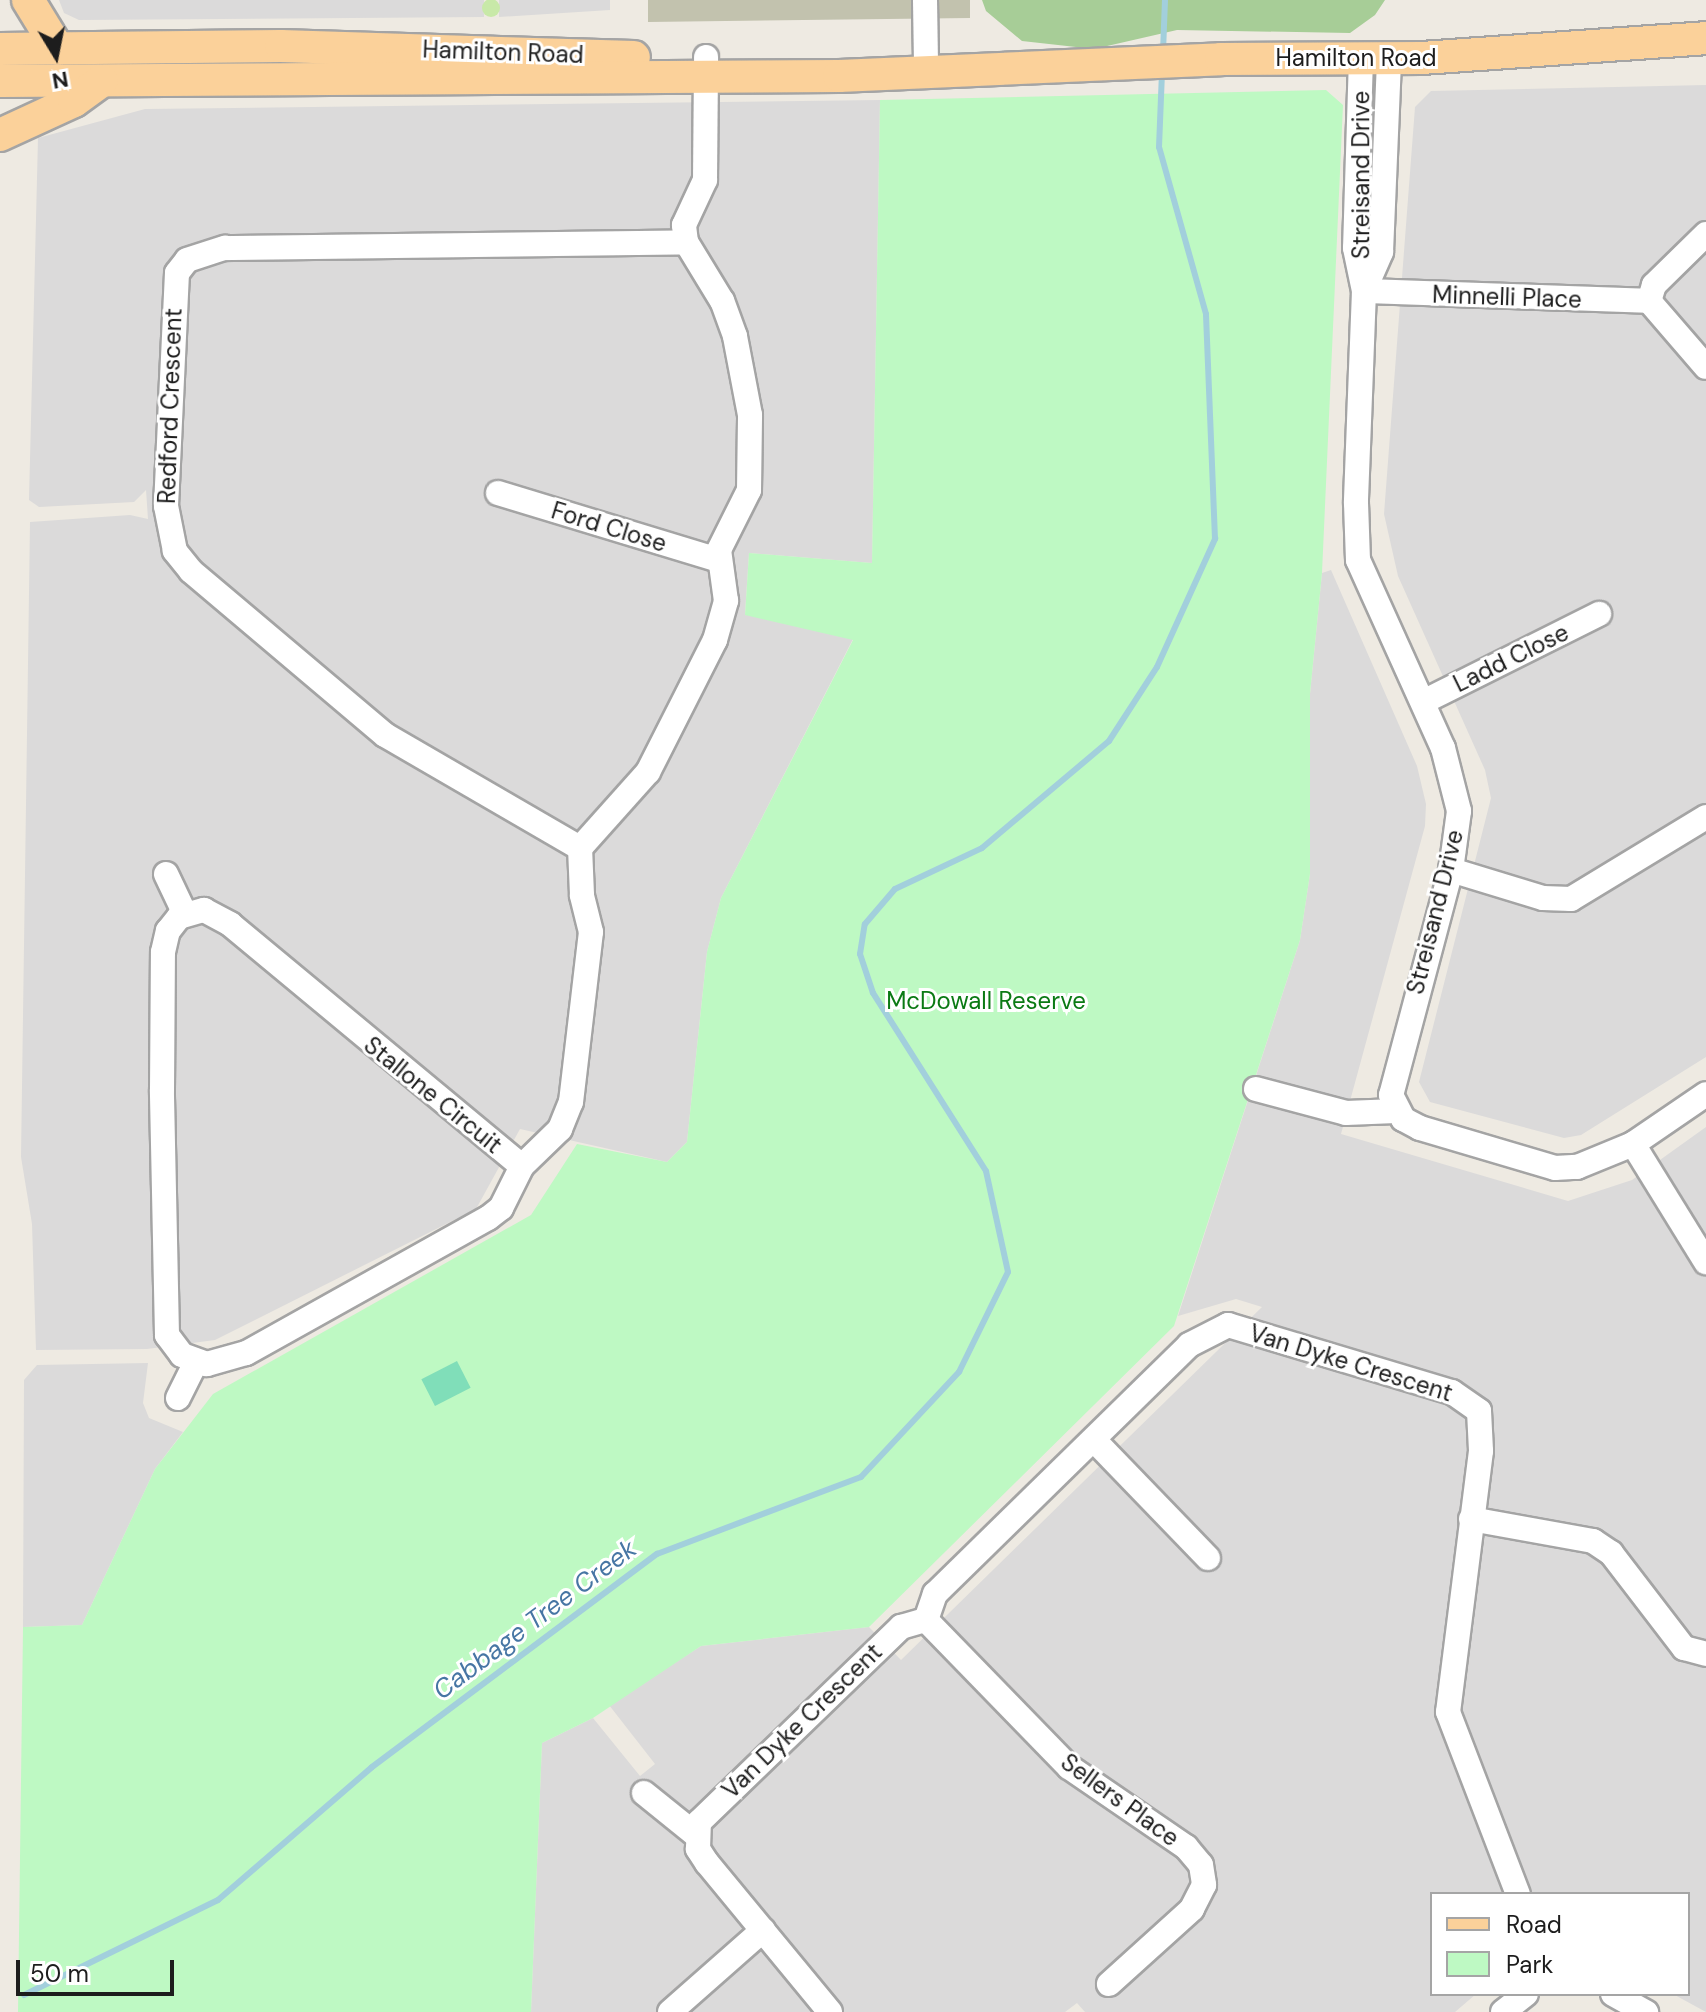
<!DOCTYPE html>
<style>
body{margin:0}
#map{position:relative;width:1706px;height:2012px;overflow:hidden;background:#eeeae2;font-family:"DM Sans",sans-serif}
div>[style]{position:absolute}
.residential>*{inset:0;background:#dbdada}
.construction>*{inset:0;background:#c2c2ae}
.grass>*{inset:0;background:#c8e9a8}
.round{border-radius:50%}
.forest>*{inset:0;background:#a7cd97}
.park>*{inset:0;background:#bef9c3}
.pitch>*{inset:0;background:#80deb9;transform-origin:0 0}
.stream>*{height:6px;margin:-3px;padding:0 3px;transform-origin:3px;border-radius:3px;background:#a2cfdc}
.roads{filter:drop-shadow(2px 0 #a4a4a4) drop-shadow(-2px 0 #a4a4a4) drop-shadow(0 2px #a4a4a4) drop-shadow(0 -2px #a4a4a4)}
.minor>*{height:24px;margin:-12px;padding:0 12px;transform-origin:12px;border-radius:12px;background:#fff}
.major>*{height:32px;margin:-16px;padding:0 16px;transform-origin:16px;border-radius:16px;background:#fbd19a}
span{translate:-50% -50%;white-space:nowrap;text-align:center;line-height:1.15;-webkit-text-stroke:6px #fff;paint-order:stroke}
.street-label{font-size:24px;color:#1d1d1d}
.park-label{font-size:24px;color:#0b7a14}
.water-label{font-size:26px;color:#4776a4;font-style:italic}
.legend{position:absolute;left:1430px;top:1892px;width:260px;height:104px;box-sizing:border-box;background:#fff;border:2px solid #a5a5a5;margin:0;padding:10px 14px;list-style:none;font-size:24px;color:#1d1d1d}
.legend li{display:flex;align-items:center;gap:16px;height:40px}
.legend b{width:40px;border:2px solid #a5a5a5}
.north{position:absolute;left:16px;top:16px;width:80px;height:80px;-webkit-text-stroke:6px #fff;paint-order:stroke;rotate:170deg;font-size:22px;font-weight:700;line-height:32px;text-align:center;color:#1d1d1d}
.north::after{content:'';display:block;margin:auto;width:28px;height:36px;background:#1d1d1d;clip-path:polygon(50% 0,100% 100%,50% 72%,0 100%)}
.scale{position:absolute;left:16px;top:1960px;width:158px;height:36px;box-sizing:border-box;border:4px solid #1d1d1d;border-top:0;padding-left:10px;font-size:24px;line-height:28px;white-space:nowrap;color:#1d1d1d;-webkit-text-stroke:6px #fff;paint-order:stroke}
</style>
<div id="map">
<div class="residential">
<i style="clip-path:polygon(59px 0,484px 0,484px 17px,79px 20px,64px 13px)"></i>
<i style="clip-path:polygon(499px 0,610px 0,610px 10px,499px 17px)"></i>
<i style="clip-path:polygon(1706px 85px,1706px 1057px,1581px 1135px,1564px 1138px,1430px 1102px,1419px 1082px,1491px 798px,1485px 770px,1398px 576px,1384px 514px,1415px 107px,1431px 91px)"></i>
<i style="clip-path:polygon(880px 100px,872px 563px,749px 553px,745px 614px,853px 639px,721px 898px,707px 952px,687px 1142px,667px 1162px,520px 1129px,476px 1209px,215px 1340px,147px 1349px,36px 1350px,32px 1224px,21px 1157px,30px 522px,130px 515px,148px 519px,146px 490px,134px 502px,39px 507px,29px 500px,38px 138px,145px 109px)"></i>
<i style="clip-path:polygon(1331px 570px,1417px 766px,1426px 804px,1425px 826px,1341px 1134px,1568px 1201px,1632px 1180px,1706px 1127px,1706px 2012px,1673px 1994px,1688px 1994px,1688px 1894px,1432px 1894px,1432px 1994px,1476px 1994px,1455px 2012px,1085px 2012px,1077px 2003px,1065px 2012px,531px 2012px,542px 1743px,593px 1718px,640px 1776px,655px 1764px,609px 1705px,701px 1646px,869px 1627px,901px 1660px,1262px 1307px,1236px 1299px,1178px 1316px,1300px 940px,1310px 874px,1310px 694px,1322px 573px)"></i>
<i style="clip-path:polygon(148px 1363px,143px 1403px,149px 1418px,183px 1432px,155px 1469px,82px 1625px,23px 1627px,24px 1380px,37px 1365px)"></i>
</div>
<div class="construction">
<i style="clip-path:polygon(648px 0,970px 0,970px 18px,648px 22px)"></i>
</div>
<div class="grass">
<i class="round" style="left:482px;top:-1px;width:18px;height:18px"></i>
</div>
<div class="forest">
<i style="clip-path:polygon(982px 0,1385px 0,1375px 15px,1350px 33px,1177px 30px,1094px 49px,1022px 41px,986px 11px)"></i>
</div>
<div class="park">
<i style="clip-path:polygon(1326px 90px,1343px 105px,1322px 573px,1310px 694px,1310px 874px,1300px 940px,1174px 1326px,869px 1627px,701px 1646px,593px 1718px,542px 1743px,531px 2012px,18px 2012px,23px 1627px,82px 1625px,155px 1469px,213px 1394px,531px 1215px,577px 1144px,667px 1162px,687px 1142px,707px 952px,721px 898px,853px 640px,745px 615px,749px 553px,872px 563px,880px 100px)"></i>
</div>
<div class="pitch">
<i style="left:457px;top:1361px;width:30px;height:40px;rotate:63deg"></i>
</div>
<div class="stream">
<i style="left:1163px;top:52px;width:52px;rotate:-87.8deg"></i>
<i style="left:24px;top:1995px;width:216px;rotate:-26.1deg"></i>
<i style="left:218px;top:1900px;width:203px;rotate:-40.8deg"></i>
<i style="left:372px;top:1767px;width:356px;rotate:-36.8deg"></i>
<i style="left:657px;top:1554px;width:218px;rotate:-20.7deg"></i>
<i style="left:861px;top:1477px;width:144px;rotate:-47deg"></i>
<i style="left:959px;top:1372px;width:111px;rotate:-63.9deg"></i>
<i style="left:1008px;top:1272px;width:103px;rotate:-102.3deg"></i>
<i style="left:986px;top:1171px;width:211px;rotate:-122.4deg"></i>
<i style="left:873px;top:993px;width:41px;rotate:-108.4deg"></i>
<i style="left:860px;top:954px;width:30px;rotate:-81deg"></i>
<i style="left:865px;top:924px;width:46px;rotate:-49.4deg"></i>
<i style="left:895px;top:889px;width:96px;rotate:-25.2deg"></i>
<i style="left:982px;top:848px;width:166px;rotate:-40.1deg"></i>
<i style="left:1109px;top:741px;width:88px;rotate:-57deg"></i>
<i style="left:1157px;top:667px;width:141px;rotate:-65.6deg"></i>
<i style="left:1215px;top:539px;width:225px;rotate:-92.3deg"></i>
<i style="left:1206px;top:314px;width:173px;rotate:-105.7deg"></i>
<i style="left:1159px;top:147px;width:75px;rotate:-87.7deg"></i>
</div>
<div class="roads">
<div class="minor">
<i style="left:925px;top:0;width:62px;rotate:89.1deg"></i>
<i style="left:1361px;top:58px;width:190px;rotate:91.8deg"></i>
<i style="left:1355px;top:248px;width:44px;rotate:78.2deg"></i>
<i style="left:1364px;top:291px;width:212px;rotate:92.2deg"></i>
<i style="left:1356px;top:503px;width:57px;rotate:88deg"></i>
<i style="left:1358px;top:560px;width:206px;rotate:65.7deg"></i>
<i style="left:1443px;top:748px;width:65px;rotate:75.7deg"></i>
<i style="left:1459px;top:811px;width:60px;rotate:97.7deg"></i>
<i style="left:1451px;top:870px;width:233px;rotate:104.9deg"></i>
<i style="left:1391px;top:1095px;width:27px;rotate:63deg"></i>
<i style="left:1403px;top:1119px;width:19px;rotate:28deg"></i>
<i style="left:1420px;top:1128px;width:141px;rotate:16.5deg"></i>
<i style="left:1555px;top:1168px;width:22px;rotate:-3deg"></i>
<i style="left:1577px;top:1167px;width:61px;rotate:-22.3deg"></i>
<i style="left:1633px;top:1144px;width:88px;rotate:-34.4deg"></i>
<i style="left:1706px;top:234px;width:73px;rotate:135.6deg"></i>
<i style="left:1654px;top:285px;width:17px;rotate:107deg"></i>
<i style="left:1649px;top:301px;width:87px;rotate:49.2deg"></i>
<i style="left:1364px;top:291px;width:285px;rotate:2deg"></i>
<i style="left:1364px;top:291px;width:43px;rotate:-66.4deg"></i>
<i style="left:1381px;top:252px;width:194px;rotate:-87.6deg"></i>
<i style="left:498px;top:493px;width:231px;rotate:16.9deg"></i>
<i style="left:1423px;top:702px;width:197px;rotate:-26.6deg"></i>
<i style="left:580px;top:848px;width:225px;rotate:-149.9deg"></i>
<i style="left:385px;top:735px;width:254px;rotate:-139.8deg"></i>
<i style="left:191px;top:571px;width:26px;rotate:-129deg"></i>
<i style="left:175px;top:551px;width:46px;rotate:-101.3deg"></i>
<i style="left:166px;top:506px;width:233px;rotate:-87.3deg"></i>
<i style="left:177px;top:273px;width:16px;rotate:-52deg"></i>
<i style="left:187px;top:260px;width:40px;rotate:-18deg"></i>
<i style="left:225px;top:248px;width:461px;rotate:-0.7deg"></i>
<i style="left:1451px;top:870px;width:96px;rotate:16.9deg"></i>
<i style="left:1543px;top:898px;width:28px;rotate:2deg"></i>
<i style="left:1571px;top:899px;width:158px;rotate:-31.3deg"></i>
<i style="left:166px;top:874px;width:44px;rotate:64.6deg"></i>
<i style="left:204px;top:910px;width:30px;rotate:28deg"></i>
<i style="left:230px;top:924px;width:379px;rotate:39.7deg"></i>
<i style="left:522px;top:1166px;width:47px;rotate:116.6deg"></i>
<i style="left:501px;top:1208px;width:16px;rotate:142deg"></i>
<i style="left:488px;top:1218px;width:277px;rotate:150.8deg"></i>
<i style="left:246px;top:1353px;width:41px;rotate:164.2deg"></i>
<i style="left:207px;top:1364px;width:27px;rotate:-160deg"></i>
<i style="left:182px;top:1355px;width:25px;rotate:-127deg"></i>
<i style="left:167px;top:1335px;width:245px;rotate:-91.2deg"></i>
<i style="left:162px;top:1090px;width:138px;rotate:-89.6deg"></i>
<i style="left:163px;top:952px;width:22px;rotate:-77deg"></i>
<i style="left:168px;top:931px;width:18px;rotate:-52deg"></i>
<i style="left:179px;top:917px;width:26px;rotate:-16deg"></i>
<i style="left:1256px;top:1089px;width:93px;rotate:14.9deg"></i>
<i style="left:1346px;top:1113px;width:50px;rotate:-2.3deg"></i>
<i style="left:1633px;top:1144px;width:139px;rotate:58.3deg"></i>
<i style="left:522px;top:1166px;width:53px;rotate:-44.2deg"></i>
<i style="left:560px;top:1129px;width:29px;rotate:-68deg"></i>
<i style="left:571px;top:1102px;width:171px;rotate:-83.3deg"></i>
<i style="left:591px;top:932px;width:38px;rotate:-104deg"></i>
<i style="left:582px;top:895px;width:47px;rotate:-92.4deg"></i>
<i style="left:580px;top:848px;width:102px;rotate:-48.2deg"></i>
<i style="left:648px;top:772px;width:148px;rotate:-63.1deg"></i>
<i style="left:715px;top:640px;width:41px;rotate:-74.2deg"></i>
<i style="left:726px;top:601px;width:51px;rotate:-97.8deg"></i>
<i style="left:719px;top:550px;width:67px;rotate:-63.4deg"></i>
<i style="left:749px;top:490px;width:75px;rotate:-89.2deg"></i>
<i style="left:750px;top:415px;width:80px;rotate:-100.8deg"></i>
<i style="left:735px;top:336px;width:37px;rotate:-110deg"></i>
<i style="left:722px;top:301px;width:69px;rotate:-121.4deg"></i>
<i style="left:686px;top:242px;width:17px;rotate:-97deg"></i>
<i style="left:684px;top:225px;width:50px;rotate:-65deg"></i>
<i style="left:705px;top:180px;width:123px;rotate:-89.5deg"></i>
<i style="left:178px;top:1398px;width:40px;rotate:-63.4deg"></i>
<i style="left:1094px;top:1440px;width:164px;rotate:46deg"></i>
<i style="left:1471px;top:1519px;width:124px;rotate:10.2deg"></i>
<i style="left:1593px;top:1541px;width:22px;rotate:34deg"></i>
<i style="left:1611px;top:1553px;width:120px;rotate:52.5deg"></i>
<i style="left:1684px;top:1648px;width:23px;rotate:15deg"></i>
<i style="left:926px;top:1620px;width:205px;rotate:45.8deg"></i>
<i style="left:1069px;top:1767px;width:142px;rotate:34.4deg"></i>
<i style="left:1186px;top:1847px;width:23px;rotate:50deg"></i>
<i style="left:1201px;top:1865px;width:20px;rotate:81deg"></i>
<i style="left:1204px;top:1885px;width:27px;rotate:117deg"></i>
<i style="left:1192px;top:1909px;width:112px;rotate:137.9deg"></i>
<i style="left:644px;top:1793px;width:67px;rotate:38.9deg"></i>
<i style="left:1613px;top:1994px;width:38px;rotate:29deg"></i>
<i style="left:670px;top:2012px;width:124px;rotate:-41.4deg"></i>
<i style="left:830px;top:2012px;width:193px;rotate:-129.5deg"></i>
<i style="left:707px;top:1863px;width:17px;rotate:-123deg"></i>
<i style="left:698px;top:1849px;width:27px;rotate:-88deg"></i>
<i style="left:699px;top:1822px;width:281px;rotate:-44deg"></i>
<i style="left:901px;top:1627px;width:26px;rotate:-16deg"></i>
<i style="left:926px;top:1620px;width:28px;rotate:-71deg"></i>
<i style="left:935px;top:1594px;width:356px;rotate:-44.4deg"></i>
<i style="left:1189px;top:1345px;width:44px;rotate:-27.1deg"></i>
<i style="left:1228px;top:1325px;width:234px;rotate:16.7deg"></i>
<i style="left:1452px;top:1392px;width:33px;rotate:35deg"></i>
<i style="left:1479px;top:1411px;width:40px;rotate:87.1deg"></i>
<i style="left:1481px;top:1451px;width:263px;rotate:97.2deg"></i>
<i style="left:1448px;top:1712px;width:195px;rotate:69deg"></i>
<i style="left:1503px;top:2012px;width:29px;rotate:-38deg"></i>
</div>
<div class="major">
<i style="left:28px;top:0;width:57px;rotate:58.5deg"></i>
<i style="left:0;top:49px;width:281px;rotate:-0.6deg"></i>
<i style="left:281px;top:46px;width:353px;rotate:1.8deg"></i>
<i style="left:0;top:81px;width:839px;rotate:-0.34deg"></i>
<i style="left:839px;top:76px;width:382px;rotate:-2.5deg"></i>
<i style="left:1221px;top:59px;width:201px;rotate:-0.3deg"></i>
<i style="left:1422px;top:58px;width:285px;rotate:-4deg"></i>
<i style="left:0;top:135px;width:81px;rotate:-24.7deg"></i>
<i style="left:74px;top:101px;width:34px;rotate:-36deg"></i>
</div>
</div>
<div class="street-label">
<span style="left:503px;top:52px;rotate:2deg">Hamilton Road</span>
<span style="left:1356px;top:58px">Hamilton Road</span>
<span style="left:1361px;top:175px;rotate:-90deg">Streisand Drive</span>
<span style="left:1507px;top:297px;rotate:2deg">Minnelli Place</span>
<span style="left:170px;top:406px;rotate:-88deg">Redford Crescent</span>
<span style="left:609px;top:527px;rotate:17deg">Ford Close</span>
<span style="left:1511px;top:658px;rotate:-26deg">Ladd Close</span>
<span style="left:1435px;top:912px;rotate:-76deg">Streisand Drive</span>
<span style="left:433px;top:1095px;rotate:39deg">Stallone Circuit</span>
<span style="left:1351px;top:1363px;rotate:17deg">Van Dyke Crescent</span>
<span style="left:802px;top:1721px;rotate:-44deg">Van Dyke Crescent</span>
<span style="left:1120px;top:1800px;rotate:36deg">Sellers Place</span>
</div>
<div class="park-label">
<span style="left:986px;top:1001px">McDowall Reserve</span>
</div>
<div class="water-label">
<span style="left:535px;top:1620px;rotate:-37deg">Cabbage Tree Creek</span>
</div>
<ul class="legend">
<li><b style="height:10px;background:#fbd19a"></b>Road</li>
<li><b style="height:22px;background:#bef9c3"></b>Park</li>
</ul>
<div class="north">N</div>
<div class="scale">50 m</div>
</div>
